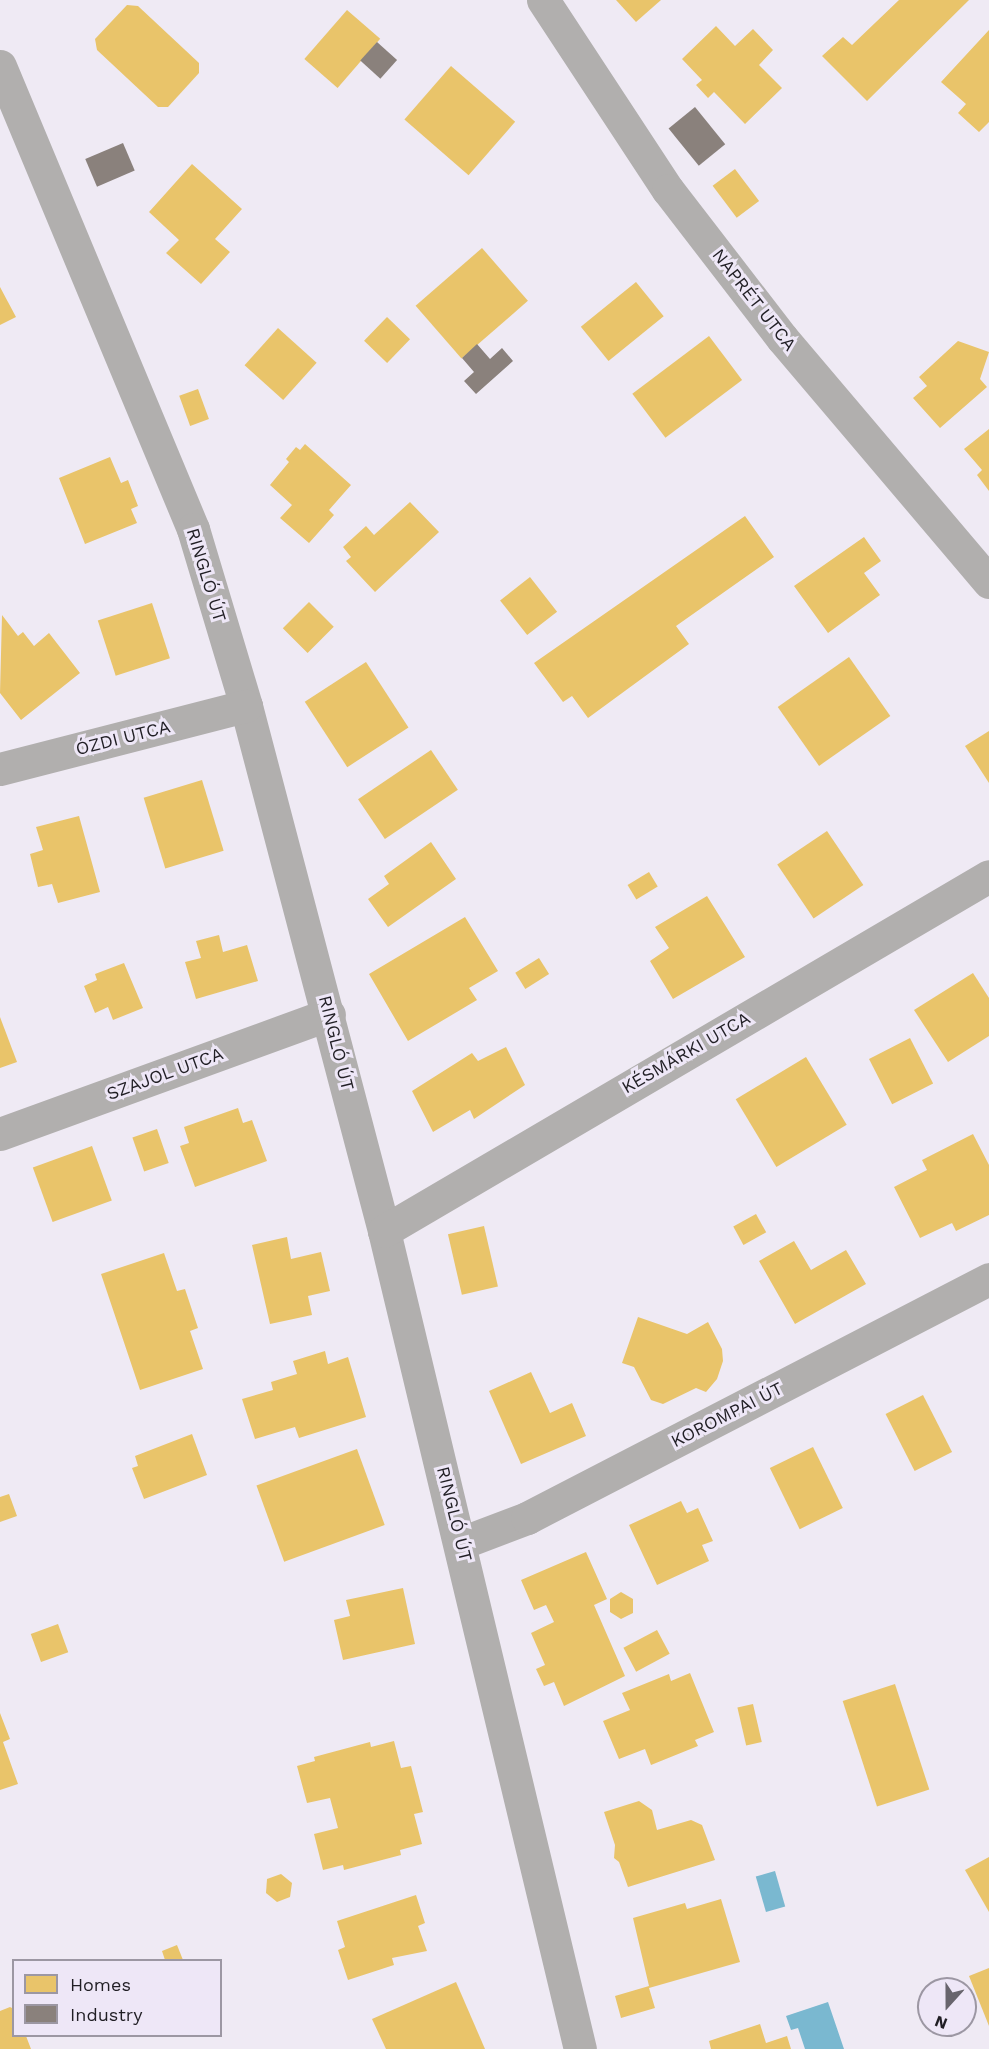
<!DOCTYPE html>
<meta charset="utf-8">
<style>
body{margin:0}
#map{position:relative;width:989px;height:2049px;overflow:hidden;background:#efeaf4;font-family:"Work Sans",sans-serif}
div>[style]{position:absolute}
.water>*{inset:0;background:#7ab8d0;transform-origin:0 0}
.homes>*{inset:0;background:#e9c46a;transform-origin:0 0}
.industry>*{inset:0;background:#8a817c;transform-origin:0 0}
.minor>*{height:33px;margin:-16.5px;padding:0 16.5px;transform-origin:16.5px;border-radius:16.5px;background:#b1afae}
span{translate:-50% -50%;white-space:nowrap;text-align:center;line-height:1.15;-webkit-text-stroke:6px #eee7f7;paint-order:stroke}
.street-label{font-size:18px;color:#201e24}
.legend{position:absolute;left:12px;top:1959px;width:210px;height:78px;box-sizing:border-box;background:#eee7f7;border:2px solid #9c97a3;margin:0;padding:8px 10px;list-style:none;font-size:18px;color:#201e24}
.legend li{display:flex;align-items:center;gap:12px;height:30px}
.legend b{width:30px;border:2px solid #9c97a3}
.north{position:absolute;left:917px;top:1977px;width:60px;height:60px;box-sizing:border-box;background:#eee7f7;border:2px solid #9c97a3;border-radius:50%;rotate:201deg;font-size:16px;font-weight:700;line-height:24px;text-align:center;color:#201e24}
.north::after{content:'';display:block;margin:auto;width:21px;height:27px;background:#68656d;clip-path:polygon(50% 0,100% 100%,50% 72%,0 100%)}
</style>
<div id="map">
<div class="water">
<i style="left:775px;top:1871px;width:37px;height:20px;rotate:74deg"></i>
<i style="clip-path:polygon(828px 2002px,844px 2049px,805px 2049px,798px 2028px,791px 2030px,786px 2016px)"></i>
</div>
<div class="homes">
<i style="clip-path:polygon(616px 0,661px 0,636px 22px)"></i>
<i style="clip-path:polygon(899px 0,969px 0,867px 101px,822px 56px,843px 37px,852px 45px)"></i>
<i style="clip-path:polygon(127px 5px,138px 6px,199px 63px,199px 73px,168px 107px,158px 107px,97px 50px,95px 39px)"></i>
<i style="left:347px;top:10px;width:44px;height:65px;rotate:41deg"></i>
<i style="clip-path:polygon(716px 26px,735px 46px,753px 29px,773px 50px,759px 65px,782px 88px,745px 124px,714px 92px,708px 98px,696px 85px,702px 80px,682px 59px)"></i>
<i style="clip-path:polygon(989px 30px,989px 122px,979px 132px,958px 113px,966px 104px,941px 82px)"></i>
<i style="left:451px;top:66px;width:85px;height:71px;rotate:41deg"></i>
<i style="clip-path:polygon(192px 164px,242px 209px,215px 239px,230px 252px,201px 284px,166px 253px,179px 240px,149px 212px)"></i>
<i style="left:735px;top:169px;width:40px;height:28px;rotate:53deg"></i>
<i style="left:482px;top:248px;width:70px;height:88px;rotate:49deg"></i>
<i style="left:636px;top:282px;width:44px;height:71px;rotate:51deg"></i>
<i style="clip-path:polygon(0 287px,16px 317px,0 325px)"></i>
<i style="left:387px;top:317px;width:32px;height:33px;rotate:44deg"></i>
<i style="left:278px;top:328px;width:52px;height:50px;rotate:42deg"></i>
<i style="left:709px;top:336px;width:55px;height:96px;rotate:53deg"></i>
<i style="clip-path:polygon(958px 341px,989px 352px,980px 379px,987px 387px,940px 428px,913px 398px,927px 386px,919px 377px)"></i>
<i style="left:198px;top:389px;width:32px;height:20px;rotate:70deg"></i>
<i style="clip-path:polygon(989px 429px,989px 491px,977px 475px,982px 470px,964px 449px)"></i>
<i style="clip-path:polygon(305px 444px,351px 485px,329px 510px,334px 515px,309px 543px,280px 518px,292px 505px,270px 485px,289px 462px,286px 459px,296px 447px,300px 450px)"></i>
<i style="clip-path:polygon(110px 457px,121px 483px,128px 480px,138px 506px,131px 509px,137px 523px,85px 544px,59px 478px)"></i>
<i style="clip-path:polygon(410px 502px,439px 532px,375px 592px,346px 561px,351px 557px,343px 547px,366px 526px,374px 535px)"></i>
<i style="clip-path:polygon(745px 516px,774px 557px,676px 626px,689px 644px,588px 718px,572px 696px,563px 702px,534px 663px)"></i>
<i style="clip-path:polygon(864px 537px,881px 561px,864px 573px,880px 595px,828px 633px,794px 586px)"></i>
<i style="left:530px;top:577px;width:44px;height:38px;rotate:52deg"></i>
<i style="left:309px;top:602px;width:35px;height:37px;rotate:45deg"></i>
<i style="left:152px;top:603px;width:58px;height:57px;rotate:72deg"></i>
<i style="clip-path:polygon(2px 615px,18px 636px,23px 632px,34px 646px,49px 633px,80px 673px,21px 720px,0 693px)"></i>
<i style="left:849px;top:657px;width:72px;height:87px;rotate:55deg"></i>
<i style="left:366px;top:662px;width:78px;height:73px;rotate:57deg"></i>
<i style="clip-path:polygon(989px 731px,989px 783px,965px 746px)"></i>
<i style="left:431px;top:750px;width:48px;height:88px;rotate:56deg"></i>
<i style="left:202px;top:780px;width:74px;height:61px;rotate:73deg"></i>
<i style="clip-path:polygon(79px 816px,100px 892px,58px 903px,52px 884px,38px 887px,30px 854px,43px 850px,36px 827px)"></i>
<i style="left:827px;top:831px;width:65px;height:60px;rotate:56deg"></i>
<i style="clip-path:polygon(431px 842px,456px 879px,388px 927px,368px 899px,389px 884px,384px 876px)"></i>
<i style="left:649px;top:872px;width:17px;height:25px;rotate:59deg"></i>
<i style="clip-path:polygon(707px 896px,745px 957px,673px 999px,650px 961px,669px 948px,655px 927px)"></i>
<i style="clip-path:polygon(465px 917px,498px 971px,469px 988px,477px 1000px,408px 1041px,369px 974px)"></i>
<i style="clip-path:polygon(219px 935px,223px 952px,247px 945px,258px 981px,196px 999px,185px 962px,201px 958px,196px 941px)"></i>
<i style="left:539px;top:958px;width:19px;height:28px;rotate:58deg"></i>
<i style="clip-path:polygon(124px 963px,143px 1008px,113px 1020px,108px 1007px,95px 1013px,84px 986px,97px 980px,95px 974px)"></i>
<i style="clip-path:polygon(973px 973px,989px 998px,989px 1036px,948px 1062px,914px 1010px)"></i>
<i style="clip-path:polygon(0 1017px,17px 1062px,0 1068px)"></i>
<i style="left:910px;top:1038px;width:51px;height:46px;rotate:63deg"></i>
<i style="clip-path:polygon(506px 1047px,525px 1085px,474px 1119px,470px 1110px,433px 1132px,412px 1091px,472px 1053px,478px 1061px)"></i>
<i style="left:806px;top:1057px;width:79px;height:82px;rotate:59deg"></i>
<i style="clip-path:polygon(238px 1108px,243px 1123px,252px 1120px,267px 1161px,195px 1187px,180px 1146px,189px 1143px,184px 1127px)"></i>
<i style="left:157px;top:1129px;width:36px;height:26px;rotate:71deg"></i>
<i style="clip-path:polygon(973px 1134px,989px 1165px,989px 1215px,956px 1231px,952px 1223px,920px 1238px,894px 1187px,927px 1170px,922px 1160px)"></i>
<i style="left:92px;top:1146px;width:58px;height:63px;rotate:70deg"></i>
<i style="left:756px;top:1214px;width:21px;height:26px;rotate:61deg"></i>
<i style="left:484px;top:1226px;width:62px;height:37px;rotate:77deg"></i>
<i style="clip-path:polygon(287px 1237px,291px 1259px,321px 1252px,330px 1291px,308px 1296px,312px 1315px,270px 1324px,252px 1245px)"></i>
<i style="clip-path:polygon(794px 1241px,811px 1270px,846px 1250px,866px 1284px,795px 1324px,759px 1261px)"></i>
<i style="clip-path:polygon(164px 1253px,177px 1291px,185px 1289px,198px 1328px,190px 1331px,203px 1369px,140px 1390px,101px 1274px)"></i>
<i style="clip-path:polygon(638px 1317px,687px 1334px,708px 1322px,722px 1349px,723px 1361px,717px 1379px,706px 1392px,696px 1388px,663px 1404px,651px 1400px,634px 1367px,622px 1363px)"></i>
<i style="clip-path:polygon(325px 1351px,328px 1364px,348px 1357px,366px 1417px,299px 1438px,295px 1427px,255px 1439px,242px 1399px,273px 1390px,271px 1382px,297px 1374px,293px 1361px)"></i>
<i style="clip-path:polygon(531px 1372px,550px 1413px,572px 1403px,586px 1436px,521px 1464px,489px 1391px)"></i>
<i style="left:923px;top:1395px;width:64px;height:42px;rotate:63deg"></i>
<i style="clip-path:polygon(192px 1434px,207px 1475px,144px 1499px,132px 1468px,138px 1466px,135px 1456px)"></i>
<i style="left:813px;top:1447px;width:68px;height:48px;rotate:64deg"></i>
<i style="left:357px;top:1449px;width:81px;height:107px;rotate:70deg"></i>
<i style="clip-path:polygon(9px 1494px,17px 1516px,0 1522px,0 1497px)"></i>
<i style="clip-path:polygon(681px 1501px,687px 1513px,698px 1508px,713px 1541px,702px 1545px,709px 1561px,657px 1585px,629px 1525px)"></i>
<i style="clip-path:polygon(586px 1552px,607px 1599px,594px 1605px,625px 1676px,564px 1706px,554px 1682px,544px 1686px,536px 1669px,545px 1665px,531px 1633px,554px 1622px,546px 1605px,534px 1610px,521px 1580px)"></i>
<i style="clip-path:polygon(403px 1588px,415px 1644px,343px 1660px,334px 1620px,350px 1616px,346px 1600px)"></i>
<i style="clip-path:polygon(621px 1592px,633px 1599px,633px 1613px,621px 1619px,610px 1612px,610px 1599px)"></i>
<i style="left:58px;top:1624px;width:30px;height:29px;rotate:70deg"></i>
<i style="left:657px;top:1630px;width:27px;height:38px;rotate:62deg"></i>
<i style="clip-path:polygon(690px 1673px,714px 1732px,695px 1740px,698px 1746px,651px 1765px,645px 1749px,619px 1759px,603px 1721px,630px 1710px,622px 1693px,669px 1674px,671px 1681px)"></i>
<i style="left:895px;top:1684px;width:111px;height:55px;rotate:72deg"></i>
<i style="left:753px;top:1704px;width:39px;height:16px;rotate:77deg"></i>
<i style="clip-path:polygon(0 1713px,10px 1739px,3px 1742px,18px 1784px,0 1790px)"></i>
<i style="clip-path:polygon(394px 1741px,401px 1768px,411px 1766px,423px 1812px,414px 1814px,422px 1844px,400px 1850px,401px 1855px,344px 1870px,343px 1865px,323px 1870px,314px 1834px,338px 1828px,330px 1798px,307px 1803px,297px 1766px,315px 1761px,314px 1757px,370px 1742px,371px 1747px)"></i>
<i style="clip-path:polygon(639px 1801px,652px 1810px,657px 1830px,691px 1820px,702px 1825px,715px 1860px,628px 1887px,619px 1862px,614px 1858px,615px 1845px,604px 1812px)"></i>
<i style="clip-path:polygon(989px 1857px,989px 1912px,965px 1870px)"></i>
<i style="clip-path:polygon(281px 1874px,292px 1883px,290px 1897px,277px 1902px,266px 1893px,267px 1879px)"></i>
<i style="clip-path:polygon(416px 1895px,425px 1923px,418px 1926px,427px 1951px,392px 1958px,394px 1965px,348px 1980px,338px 1950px,345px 1947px,337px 1921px)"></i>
<i style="clip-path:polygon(721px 1899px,740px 1962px,649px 1988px,655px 2008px,621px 2018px,615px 1996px,649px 1986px,633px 1918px,685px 1903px,687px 1909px)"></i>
<i style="clip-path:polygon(177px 1945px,183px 1960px,165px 1960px,162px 1951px)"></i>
<i style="clip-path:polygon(989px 1968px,989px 2026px,969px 1976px)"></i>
<i style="clip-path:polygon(456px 1982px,485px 2049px,386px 2049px,372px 2019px)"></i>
<i style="clip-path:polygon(10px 2007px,14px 2009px,14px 2036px,26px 2036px,31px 2049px,0 2049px,0 2011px)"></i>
<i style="clip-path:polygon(760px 2024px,766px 2043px,787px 2036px,791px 2049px,711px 2049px,709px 2041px)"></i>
</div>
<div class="industry">
<i style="left:377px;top:42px;width:27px;height:25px;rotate:42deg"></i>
<i style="left:695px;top:107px;width:48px;height:34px;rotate:51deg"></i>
<i style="left:123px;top:143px;width:30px;height:41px;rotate:67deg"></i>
<i style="clip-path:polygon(477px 344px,490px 359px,502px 348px,513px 361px,476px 394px,464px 381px,474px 372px,462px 358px)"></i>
</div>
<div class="minor">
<i style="left:543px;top:0;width:227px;rotate:56.7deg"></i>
<i style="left:668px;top:190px;width:187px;rotate:52.4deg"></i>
<i style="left:782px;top:338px;width:320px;rotate:49.7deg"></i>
<i style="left:0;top:66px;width:502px;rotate:67.37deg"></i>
<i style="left:193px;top:529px;width:185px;rotate:73.3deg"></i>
<i style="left:246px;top:706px;width:543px;rotate:75.27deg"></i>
<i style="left:384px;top:1231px;width:841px;rotate:76.53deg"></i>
<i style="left:0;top:769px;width:254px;rotate:-14.4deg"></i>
<i style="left:0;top:1134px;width:350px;rotate:-20deg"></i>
<i style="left:384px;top:1231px;width:701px;rotate:-30.4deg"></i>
<i style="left:461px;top:1543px;width:71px;rotate:-20.7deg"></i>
<i style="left:527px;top:1518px;width:520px;rotate:-27.35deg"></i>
</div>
<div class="street-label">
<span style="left:754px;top:300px;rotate:52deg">NAPRÉT UTCA</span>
<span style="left:206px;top:575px;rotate:73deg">RINGLÓ ÚT</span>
<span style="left:123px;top:738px;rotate:-14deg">ÓZDI UTCA</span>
<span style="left:336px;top:1043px;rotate:76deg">RINGLÓ ÚT</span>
<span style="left:686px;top:1053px;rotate:-30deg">KÉSMÁRKI UTCA</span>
<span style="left:165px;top:1074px;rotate:-20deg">SZAJOL UTCA</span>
<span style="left:727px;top:1415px;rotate:-27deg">KOROMPAI ÚT</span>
<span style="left:454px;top:1514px;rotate:76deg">RINGLÓ ÚT</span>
</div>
<ul class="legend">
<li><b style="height:16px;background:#e9c46a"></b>Homes</li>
<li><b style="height:16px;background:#8a817c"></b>Industry</li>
</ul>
<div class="north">N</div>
</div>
